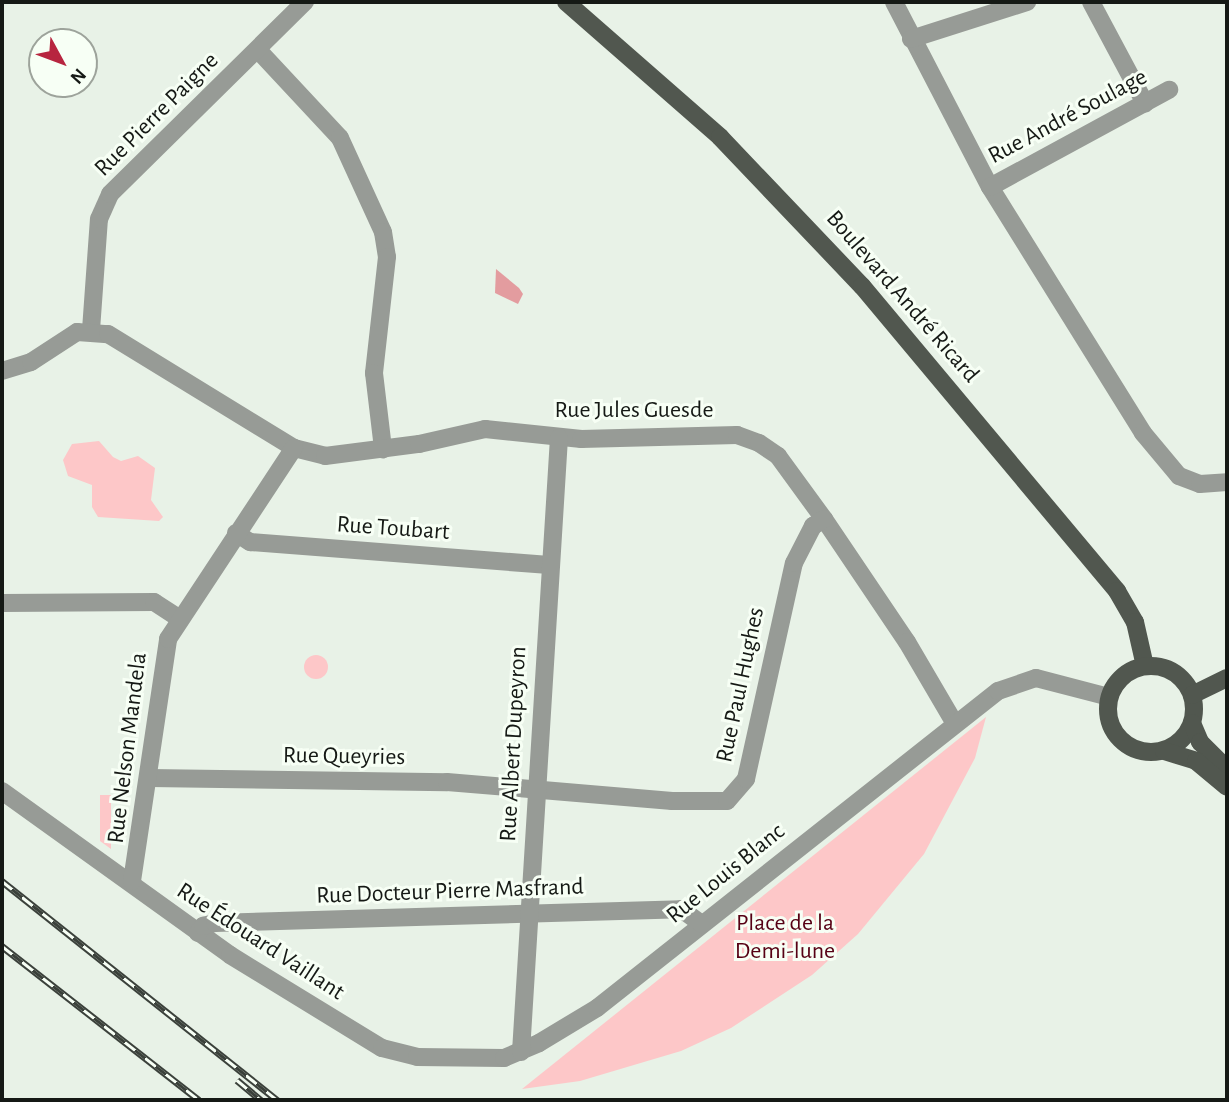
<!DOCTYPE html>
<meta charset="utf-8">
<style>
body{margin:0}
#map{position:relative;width:1229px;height:1102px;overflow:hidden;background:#e8f2e7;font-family:"Alegreya Sans",sans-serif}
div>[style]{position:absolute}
.green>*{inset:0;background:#fdc7c8}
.round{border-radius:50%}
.water>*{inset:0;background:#e39c9f}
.minor>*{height:18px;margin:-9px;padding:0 9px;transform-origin:9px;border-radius:9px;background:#979b96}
.major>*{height:18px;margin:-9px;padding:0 9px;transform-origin:9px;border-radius:9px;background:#51574f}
.major>.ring{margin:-9px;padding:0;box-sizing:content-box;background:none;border:18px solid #51574f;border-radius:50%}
.rail>*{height:7px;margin-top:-3.5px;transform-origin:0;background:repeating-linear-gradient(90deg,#f7fff5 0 13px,#3b413b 0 26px);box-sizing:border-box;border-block:2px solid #3b413b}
span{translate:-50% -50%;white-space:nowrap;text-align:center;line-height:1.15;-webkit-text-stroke:6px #f7fff5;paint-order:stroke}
.street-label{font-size:24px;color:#151915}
.park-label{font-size:24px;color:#560014}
.frame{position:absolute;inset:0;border:4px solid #151915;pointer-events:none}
.north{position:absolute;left:28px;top:28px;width:70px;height:70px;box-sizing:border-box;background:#f7fff5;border:2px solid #9da39b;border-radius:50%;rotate:131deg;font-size:19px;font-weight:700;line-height:28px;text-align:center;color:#151915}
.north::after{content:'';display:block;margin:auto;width:24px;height:32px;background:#b7253f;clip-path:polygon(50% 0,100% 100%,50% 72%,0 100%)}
</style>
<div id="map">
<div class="green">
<i style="clip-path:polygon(99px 441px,113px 457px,121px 461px,138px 456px,155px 468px,151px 500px,163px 517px,159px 521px,98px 517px,92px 507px,92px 485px,68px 476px,63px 460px,72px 444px)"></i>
<i class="round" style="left:304px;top:655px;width:24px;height:24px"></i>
<i style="clip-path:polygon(986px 717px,975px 758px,924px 854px,858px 934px,812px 975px,731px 1028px,681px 1051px,580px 1081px,522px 1089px)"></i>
<i style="clip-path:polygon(100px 795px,111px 795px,111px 849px,100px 841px)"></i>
</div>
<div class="water">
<i style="clip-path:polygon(496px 269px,519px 288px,523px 294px,518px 304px,495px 293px)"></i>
</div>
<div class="minor">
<i style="left:894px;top:2px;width:208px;rotate:62.6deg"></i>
<i style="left:990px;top:187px;width:290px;rotate:58.1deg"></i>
<i style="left:1143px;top:433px;width:56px;rotate:50.1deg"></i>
<i style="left:1179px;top:476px;width:22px;rotate:21deg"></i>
<i style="left:1200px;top:484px;width:27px;rotate:-4deg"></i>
<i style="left:1091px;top:2px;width:115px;rotate:61.9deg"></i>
<i style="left:911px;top:39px;width:122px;rotate:-17.7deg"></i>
<i style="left:258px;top:50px;width:120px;rotate:47deg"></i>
<i style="left:340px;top:138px;width:103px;rotate:65.4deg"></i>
<i style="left:383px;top:232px;width:25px;rotate:81deg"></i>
<i style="left:387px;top:257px;width:117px;rotate:96.4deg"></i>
<i style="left:374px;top:373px;width:77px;rotate:83.2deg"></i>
<i style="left:990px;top:187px;width:204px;rotate:-28.5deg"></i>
<i style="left:91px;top:330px;width:111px;rotate:-85.9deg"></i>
<i style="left:99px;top:219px;width:27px;rotate:-66deg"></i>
<i style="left:110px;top:194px;width:274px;rotate:-44.6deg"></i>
<i style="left:2px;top:371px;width:30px;rotate:-17deg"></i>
<i style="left:31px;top:362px;width:55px;rotate:-33.1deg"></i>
<i style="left:77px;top:332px;width:31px;rotate:4deg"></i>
<i style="left:108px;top:334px;width:218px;rotate:31.5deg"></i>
<i style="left:294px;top:448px;width:32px;rotate:14deg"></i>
<i style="left:325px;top:456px;width:95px;rotate:-7.3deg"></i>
<i style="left:419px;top:444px;width:68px;rotate:-12.8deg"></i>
<i style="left:485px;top:429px;width:97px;rotate:5.9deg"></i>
<i style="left:581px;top:439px;width:156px;rotate:-1.5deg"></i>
<i style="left:737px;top:435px;width:23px;rotate:20deg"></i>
<i style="left:759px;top:443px;width:23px;rotate:34deg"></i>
<i style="left:778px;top:456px;width:78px;rotate:53.9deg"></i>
<i style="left:824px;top:519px;width:148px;rotate:56deg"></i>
<i style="left:907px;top:642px;width:93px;rotate:59.6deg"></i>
<i style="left:236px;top:533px;width:17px;rotate:33deg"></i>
<i style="left:250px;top:542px;width:300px;rotate:4.4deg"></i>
<i style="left:2px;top:603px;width:152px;rotate:-0.4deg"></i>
<i style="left:154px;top:602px;width:30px;rotate:33deg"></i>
<i style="left:150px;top:778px;width:297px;rotate:0.8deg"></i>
<i style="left:447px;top:782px;width:226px;rotate:4.8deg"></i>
<i style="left:672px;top:801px;width:55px"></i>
<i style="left:727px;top:801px;width:29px;rotate:-49deg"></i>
<i style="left:746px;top:779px;width:221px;rotate:-77.5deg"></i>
<i style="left:794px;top:563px;width:42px;rotate:-62.8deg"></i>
<i style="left:813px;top:526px;width:13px;rotate:-32deg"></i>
<i style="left:2px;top:791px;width:281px;rotate:35.7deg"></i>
<i style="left:230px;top:955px;width:178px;rotate:31.5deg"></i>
<i style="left:382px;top:1048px;width:36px;rotate:14deg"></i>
<i style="left:417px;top:1057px;width:87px;rotate:0.7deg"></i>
<i style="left:504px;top:1058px;width:38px;rotate:-23deg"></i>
<i style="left:539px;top:1043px;width:68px;rotate:-31.1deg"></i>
<i style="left:597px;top:1008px;width:511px;rotate:-38.33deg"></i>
<i style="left:998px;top:691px;width:40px;rotate:-18.9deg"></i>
<i style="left:1036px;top:678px;width:75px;rotate:14.6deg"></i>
<i style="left:132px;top:881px;width:245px;rotate:-81.5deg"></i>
<i style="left:168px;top:639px;width:229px;rotate:-56.6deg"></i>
<i style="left:198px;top:933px;width:9px;rotate:-54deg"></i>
<i style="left:203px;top:926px;width:12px;rotate:-14deg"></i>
<i style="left:215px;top:923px;width:466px;rotate:-1.7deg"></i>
<i style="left:681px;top:909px;width:26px;rotate:36deg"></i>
<i style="left:521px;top:1052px;width:615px;rotate:-86.46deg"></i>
</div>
<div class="major">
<i style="left:566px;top:2px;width:205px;rotate:41.2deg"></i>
<i style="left:720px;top:137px;width:206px;rotate:46.4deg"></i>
<i style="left:862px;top:286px;width:398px;rotate:50.1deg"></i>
<i style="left:1117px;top:591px;width:36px;rotate:60deg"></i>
<i style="left:1135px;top:622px;width:45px;rotate:77.2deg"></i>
<i class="ring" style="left:1108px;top:666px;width:68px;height:68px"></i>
<i style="left:1192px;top:695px;width:39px;rotate:-26deg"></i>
<i style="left:1192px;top:723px;width:21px;rotate:67deg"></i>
<i style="left:1200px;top:742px;width:38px;rotate:45deg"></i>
<i style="left:1164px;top:751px;width:34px;rotate:17deg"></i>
<i style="left:1196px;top:761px;width:40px;rotate:40deg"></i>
</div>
<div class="rail">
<i style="left:2px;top:881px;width:352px;rotate:38.5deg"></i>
<i style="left:2px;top:946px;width:250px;rotate:38deg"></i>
<i style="left:237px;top:1080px;width:31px;rotate:40deg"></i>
</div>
<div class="street-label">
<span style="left:157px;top:115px;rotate:-45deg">Rue Pierre Paigne</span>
<span style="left:1068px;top:117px;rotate:-28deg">Rue André Soulage</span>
<span style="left:902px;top:297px;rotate:49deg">Boulevard André Ricard</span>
<span style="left:634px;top:411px">Rue Jules Guesde</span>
<span style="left:393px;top:529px;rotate:4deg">Rue Toubart</span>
<span style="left:741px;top:685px;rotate:-78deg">Rue Paul Hughes</span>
<span style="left:514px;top:744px;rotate:-87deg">Rue Albert Dupeyron</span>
<span style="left:128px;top:748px;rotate:-83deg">Rue Nelson Mandela</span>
<span style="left:344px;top:757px;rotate:1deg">Rue Queyries</span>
<span style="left:726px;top:874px;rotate:-39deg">Rue Louis Blanc</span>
<span style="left:450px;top:892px;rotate:-2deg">Rue Docteur Pierre Masfrand</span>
<span style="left:260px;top:942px;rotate:33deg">Rue Édouard Vaillant</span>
</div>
<div class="park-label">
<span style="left:785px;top:938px">Place de la<br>Demi-lune</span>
</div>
<div class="frame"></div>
<div class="north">N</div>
</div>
